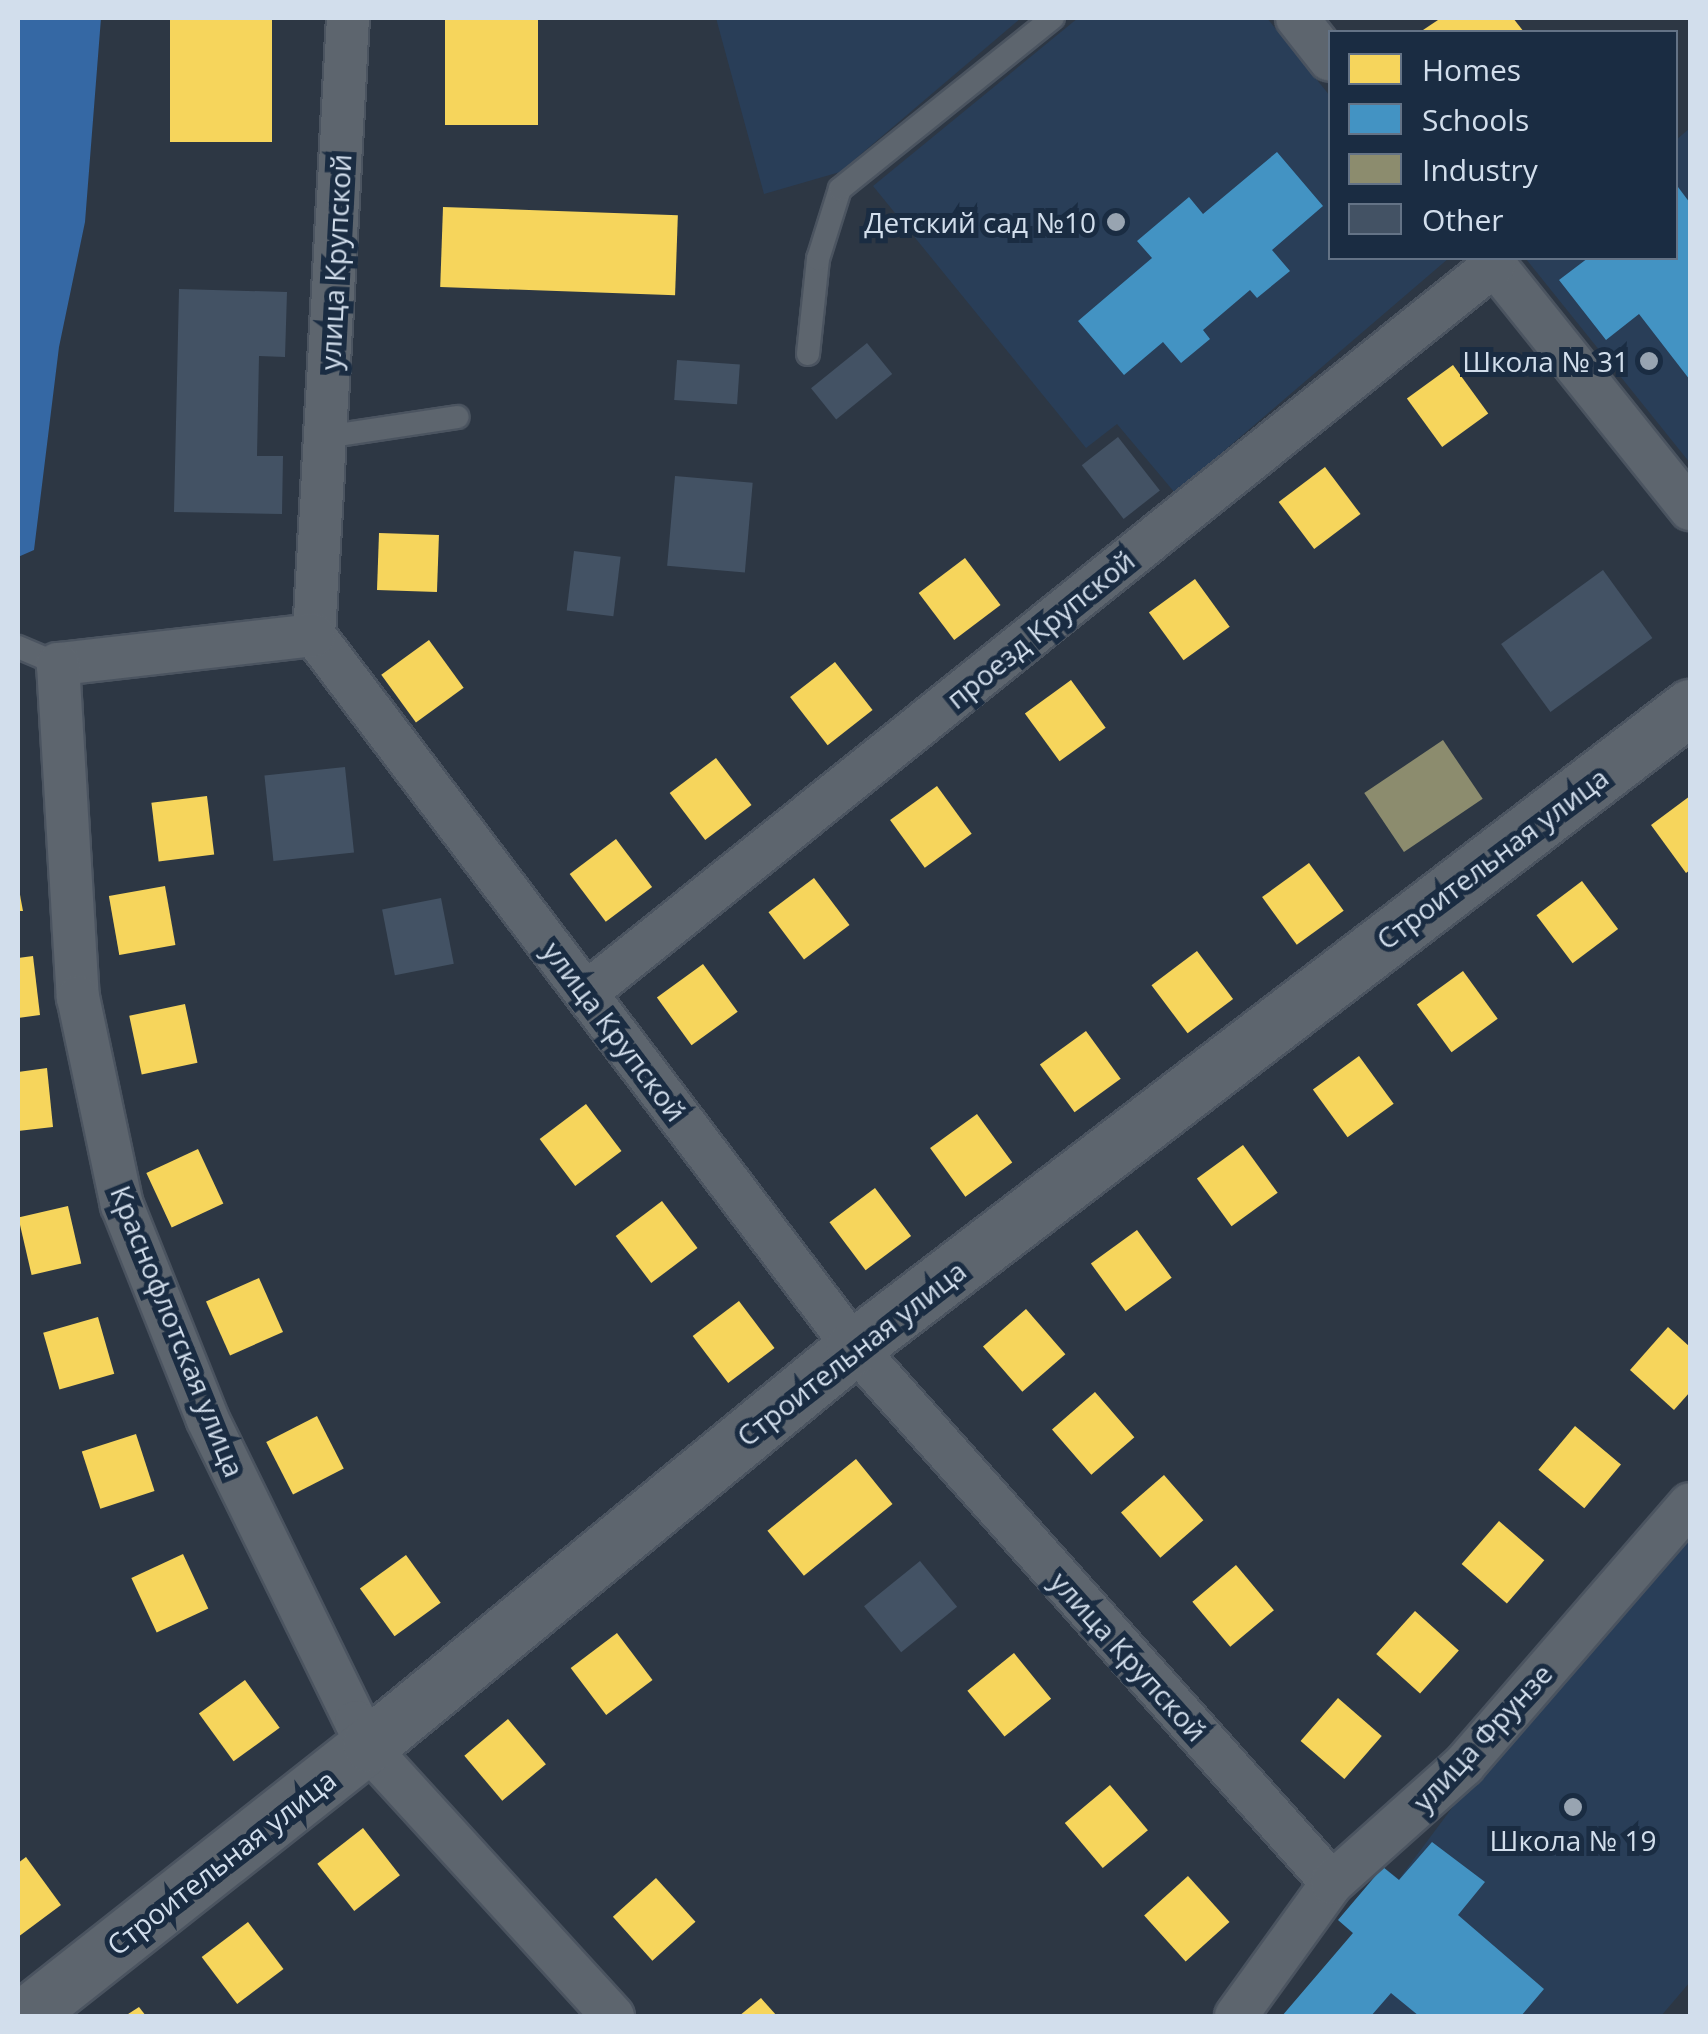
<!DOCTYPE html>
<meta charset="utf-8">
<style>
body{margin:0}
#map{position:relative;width:1708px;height:2034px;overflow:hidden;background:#2d3744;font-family:"Open Sans",sans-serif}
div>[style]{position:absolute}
.built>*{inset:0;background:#293e58}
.forest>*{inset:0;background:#3568a4}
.homes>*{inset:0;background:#f6d55c;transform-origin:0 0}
.schools>*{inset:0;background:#4393c3}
.industry>*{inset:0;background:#8c8c6e;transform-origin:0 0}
.building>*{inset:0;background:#435264;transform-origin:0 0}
.roads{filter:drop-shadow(2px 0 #4b5460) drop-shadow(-2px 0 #4b5460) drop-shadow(0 2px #4b5460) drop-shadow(0 -2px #4b5460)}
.lane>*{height:22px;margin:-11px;padding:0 11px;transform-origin:11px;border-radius:11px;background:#5d656e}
.street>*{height:42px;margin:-21px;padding:0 21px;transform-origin:21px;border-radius:21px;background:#5d656e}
.secondary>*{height:55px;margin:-27.5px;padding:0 27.5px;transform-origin:27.5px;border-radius:27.5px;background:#5d656e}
.dots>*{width:28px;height:28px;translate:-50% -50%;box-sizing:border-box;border:5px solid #1a2c42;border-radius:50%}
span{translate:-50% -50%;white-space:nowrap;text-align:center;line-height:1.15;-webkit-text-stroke:10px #1a2c42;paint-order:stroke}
.poi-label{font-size:28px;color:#d2deec}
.right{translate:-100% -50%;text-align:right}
.street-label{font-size:28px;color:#d2deec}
.frame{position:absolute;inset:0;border:20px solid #d2deec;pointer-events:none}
.legend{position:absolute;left:1328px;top:30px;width:350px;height:230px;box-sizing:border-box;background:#1a2c42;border:2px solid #647386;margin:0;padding:12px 18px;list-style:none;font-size:30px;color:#d2deec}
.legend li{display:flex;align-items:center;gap:20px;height:50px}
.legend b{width:50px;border:2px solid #647386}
</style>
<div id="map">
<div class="built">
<i style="clip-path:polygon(716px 18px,1021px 18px,840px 172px,764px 194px)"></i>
<i style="clip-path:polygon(1078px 18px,1267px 18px,1330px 96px,1330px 258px,1449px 258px,1175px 493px,1117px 424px,1086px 448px,873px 186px)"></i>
<i style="clip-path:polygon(1690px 128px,1690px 463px,1526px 259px,1676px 258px,1676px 140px)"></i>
<i style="clip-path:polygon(1690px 1534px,1690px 1982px,1661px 2016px,1282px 2016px,1353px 1934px,1338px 1920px,1383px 1867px,1399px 1879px,1478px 1773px)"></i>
</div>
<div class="forest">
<i style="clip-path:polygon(18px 18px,101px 18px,85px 222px,59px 347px,34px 550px,18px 557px)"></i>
</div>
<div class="homes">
<i style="left:170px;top:18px;width:102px;height:124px"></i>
<i style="left:445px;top:18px;width:93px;height:107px"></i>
<i style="clip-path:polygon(1441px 18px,1513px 18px,1524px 32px,1420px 32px)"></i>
<i style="left:443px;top:207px;width:235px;height:80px;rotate:2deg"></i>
<i style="left:1453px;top:365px;width:60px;height:57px;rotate:54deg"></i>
<i style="left:1325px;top:467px;width:59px;height:58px;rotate:53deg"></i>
<i style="left:379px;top:533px;width:60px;height:57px;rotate:2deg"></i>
<i style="left:965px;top:558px;width:59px;height:58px;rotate:53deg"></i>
<i style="left:1195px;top:579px;width:59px;height:57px;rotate:54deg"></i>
<i style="left:429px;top:640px;width:59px;height:59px;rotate:54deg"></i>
<i style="left:835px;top:662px;width:61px;height:57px;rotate:52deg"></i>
<i style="left:1071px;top:680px;width:59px;height:57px;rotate:54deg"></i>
<i style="left:716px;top:758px;width:59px;height:58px;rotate:53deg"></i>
<i style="left:937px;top:786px;width:59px;height:58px;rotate:54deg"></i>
<i style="left:207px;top:796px;width:59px;height:56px;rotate:83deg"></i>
<i style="clip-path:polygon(1690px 796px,1690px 870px,1686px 873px,1651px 825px)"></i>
<i style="left:616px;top:839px;width:60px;height:58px;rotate:53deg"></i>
<i style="left:1309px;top:863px;width:59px;height:58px;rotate:54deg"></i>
<i style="left:814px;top:878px;width:59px;height:57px;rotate:53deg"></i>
<i style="left:1582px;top:881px;width:60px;height:57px;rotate:53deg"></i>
<i style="clip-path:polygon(18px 884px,23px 911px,18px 911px)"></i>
<i style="left:165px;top:886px;width:60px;height:57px;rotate:80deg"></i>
<i style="left:1197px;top:951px;width:60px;height:57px;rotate:53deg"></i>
<i style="clip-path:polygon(33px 956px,40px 1015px,18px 1018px,18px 958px)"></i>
<i style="left:703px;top:964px;width:59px;height:57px;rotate:54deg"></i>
<i style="left:1463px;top:971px;width:59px;height:57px;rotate:54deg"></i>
<i style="left:185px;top:1004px;width:60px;height:57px;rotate:78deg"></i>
<i style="left:1086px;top:1031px;width:59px;height:57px;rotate:54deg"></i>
<i style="left:1359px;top:1056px;width:59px;height:57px;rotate:54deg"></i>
<i style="clip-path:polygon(47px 1068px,53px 1127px,18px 1131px,18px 1072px)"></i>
<i style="left:586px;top:1104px;width:59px;height:58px;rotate:53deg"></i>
<i style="left:977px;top:1114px;width:60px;height:58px;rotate:54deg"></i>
<i style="left:1243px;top:1145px;width:59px;height:57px;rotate:54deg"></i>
<i style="left:198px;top:1149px;width:60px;height:57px;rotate:65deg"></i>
<i style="left:875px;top:1188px;width:60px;height:57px;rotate:53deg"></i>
<i style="left:662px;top:1201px;width:59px;height:58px;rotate:53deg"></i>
<i style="left:68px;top:1206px;width:59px;height:51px;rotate:77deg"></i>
<i style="left:1137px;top:1230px;width:59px;height:57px;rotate:54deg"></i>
<i style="left:259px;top:1278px;width:59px;height:58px;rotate:66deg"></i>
<i style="left:739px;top:1301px;width:59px;height:58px;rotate:53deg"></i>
<i style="left:1026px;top:1309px;width:60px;height:57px;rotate:49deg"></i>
<i style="left:98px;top:1317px;width:59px;height:57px;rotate:74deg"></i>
<i style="clip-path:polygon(1668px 1327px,1690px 1347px,1690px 1392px,1674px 1410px,1630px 1370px)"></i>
<i style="left:1095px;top:1392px;width:60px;height:57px;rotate:49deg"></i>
<i style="left:317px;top:1416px;width:59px;height:57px;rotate:63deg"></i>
<i style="left:1575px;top:1426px;width:60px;height:57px;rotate:40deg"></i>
<i style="left:136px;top:1434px;width:60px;height:57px;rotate:72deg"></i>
<i style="left:856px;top:1459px;width:58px;height:114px;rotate:51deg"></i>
<i style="left:1164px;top:1475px;width:60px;height:57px;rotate:49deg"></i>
<i style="left:1499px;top:1521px;width:60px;height:57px;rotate:41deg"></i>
<i style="left:183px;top:1554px;width:60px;height:57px;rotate:65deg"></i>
<i style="left:406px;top:1555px;width:59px;height:57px;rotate:54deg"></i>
<i style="left:1236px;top:1565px;width:59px;height:57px;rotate:50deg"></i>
<i style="left:1415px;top:1611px;width:59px;height:58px;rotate:42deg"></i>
<i style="left:617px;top:1633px;width:59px;height:58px;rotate:53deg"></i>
<i style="left:1014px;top:1653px;width:59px;height:60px;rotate:51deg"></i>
<i style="left:245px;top:1680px;width:59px;height:57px;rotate:54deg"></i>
<i style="left:1338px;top:1698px;width:58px;height:57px;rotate:41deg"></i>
<i style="left:508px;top:1719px;width:59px;height:57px;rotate:50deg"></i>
<i style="left:1110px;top:1785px;width:59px;height:59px;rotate:50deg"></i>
<i style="left:363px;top:1828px;width:60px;height:58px;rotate:52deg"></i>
<i style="clip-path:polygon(26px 1857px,61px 1905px,18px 1937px,18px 1863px)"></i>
<i style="left:1188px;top:1876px;width:62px;height:59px;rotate:48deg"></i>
<i style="left:656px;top:1878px;width:59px;height:58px;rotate:48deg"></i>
<i style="left:248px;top:1922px;width:59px;height:58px;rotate:53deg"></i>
<i style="clip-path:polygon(761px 1998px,777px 2016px,739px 2016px)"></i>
<i style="clip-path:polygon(139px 2007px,146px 2016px,125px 2016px)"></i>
</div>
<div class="schools">
<i style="clip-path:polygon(1277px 152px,1323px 206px,1272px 250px,1290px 271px,1257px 298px,1250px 290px,1203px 330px,1210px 339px,1181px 363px,1163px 342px,1124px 375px,1078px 321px,1152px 258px,1137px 241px,1189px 197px,1203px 214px)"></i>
<i style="clip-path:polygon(1678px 187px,1690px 203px,1690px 380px,1639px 314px,1606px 340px,1559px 280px,1588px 258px,1676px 258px)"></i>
<i style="clip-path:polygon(1432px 1842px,1485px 1882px,1458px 1915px,1544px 1989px,1521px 2016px,1419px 2016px,1391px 1993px,1371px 2016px,1282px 2016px,1353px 1933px,1338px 1920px,1383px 1867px,1399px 1880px)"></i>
</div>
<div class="industry">
<i style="left:1443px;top:740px;width:71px;height:95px;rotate:56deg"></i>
</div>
<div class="building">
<i style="clip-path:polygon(179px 289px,287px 292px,285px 357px,259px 356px,257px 456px,283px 456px,282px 514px,174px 512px)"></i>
<i style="left:867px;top:343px;width:40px;height:72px;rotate:51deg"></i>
<i style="left:677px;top:360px;width:63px;height:40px;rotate:4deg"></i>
<i style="left:1118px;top:437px;width:68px;height:46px;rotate:52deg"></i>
<i style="left:675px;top:476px;width:78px;height:90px;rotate:5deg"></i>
<i style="left:574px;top:551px;width:47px;height:60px;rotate:7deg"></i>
<i style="left:1603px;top:570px;width:84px;height:126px;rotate:54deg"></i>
<i style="left:345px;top:767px;width:86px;height:81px;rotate:84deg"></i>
<i style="left:441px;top:898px;width:67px;height:60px;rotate:79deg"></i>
<i style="left:920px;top:1561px;width:59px;height:72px;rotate:51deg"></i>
</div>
<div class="roads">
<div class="lane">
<i style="left:808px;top:354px;width:96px;rotate:-84deg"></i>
<i style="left:818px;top:259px;width:73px;rotate:-72.6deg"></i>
<i style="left:840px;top:189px;width:273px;rotate:-38.8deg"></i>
<i style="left:325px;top:437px;width:134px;rotate:-8.6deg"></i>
<i style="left:18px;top:647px;width:43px;rotate:23deg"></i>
</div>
<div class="street">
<i style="left:348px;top:18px;width:618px;rotate:93.15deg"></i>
<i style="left:314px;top:635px;width:894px;rotate:52.82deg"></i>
<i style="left:854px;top:1347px;width:718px;rotate:48.27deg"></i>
<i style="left:1297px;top:18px;width:53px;rotate:51.8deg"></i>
<i style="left:1489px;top:258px;width:322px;rotate:51.3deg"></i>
<i style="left:314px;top:635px;width:258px;rotate:173.5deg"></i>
<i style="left:58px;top:664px;width:334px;rotate:86.6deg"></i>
<i style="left:78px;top:997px;width:213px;rotate:78.1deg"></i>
<i style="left:122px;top:1205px;width:229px;rotate:68.2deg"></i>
<i style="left:207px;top:1418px;width:339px;rotate:63.9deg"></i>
<i style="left:356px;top:1722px;width:44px;rotate:58.8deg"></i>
<i style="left:379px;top:1760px;width:347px;rotate:47.6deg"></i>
<i style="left:586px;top:993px;width:1164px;rotate:-38.72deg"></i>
<i style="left:1236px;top:2016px;width:164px;rotate:-54.2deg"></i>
<i style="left:1332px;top:1883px;width:177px;rotate:-41.8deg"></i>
<i style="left:1464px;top:1765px;width:345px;rotate:-49.1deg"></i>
</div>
<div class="secondary">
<i style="left:25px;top:2016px;width:439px;rotate:-38.3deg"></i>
<i style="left:370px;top:1744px;width:626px;rotate:-39.36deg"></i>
<i style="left:854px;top:1347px;width:1053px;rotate:-37.44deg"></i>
</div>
</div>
<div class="dots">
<i style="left:1116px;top:222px;background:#98a4b1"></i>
<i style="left:1649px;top:361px;background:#98a4b1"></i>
<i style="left:1573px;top:1807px;background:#98a4b1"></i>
</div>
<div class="poi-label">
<span class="right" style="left:1096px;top:222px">Детский сад №10</span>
<span class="right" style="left:1629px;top:361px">Школа № 31</span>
<span style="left:1573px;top:1840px">Школа № 19</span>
</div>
<div class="street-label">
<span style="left:335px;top:262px;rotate:-87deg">улица Крупской</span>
<span style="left:1040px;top:629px;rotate:-39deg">проезд Крупской</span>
<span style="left:1492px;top:858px;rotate:-37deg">Строительная улица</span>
<span style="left:615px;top:1031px;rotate:53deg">улица Крупской</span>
<span style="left:178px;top:1331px;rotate:68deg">Краснофлотская улица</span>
<span style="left:851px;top:1353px;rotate:-38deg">Строительная улица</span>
<span style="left:1129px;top:1656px;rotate:48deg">улица Крупской</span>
<span style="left:1482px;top:1737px;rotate:-47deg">улица Фрунзе</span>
<span style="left:221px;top:1862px;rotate:-38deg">Строительная улица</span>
</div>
<div class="frame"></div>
<ul class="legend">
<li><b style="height:28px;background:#f6d55c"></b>Homes</li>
<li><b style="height:28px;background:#4393c3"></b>Schools</li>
<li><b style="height:28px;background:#8c8c6e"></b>Industry</li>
<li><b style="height:28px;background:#435264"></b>Other</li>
</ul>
</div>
